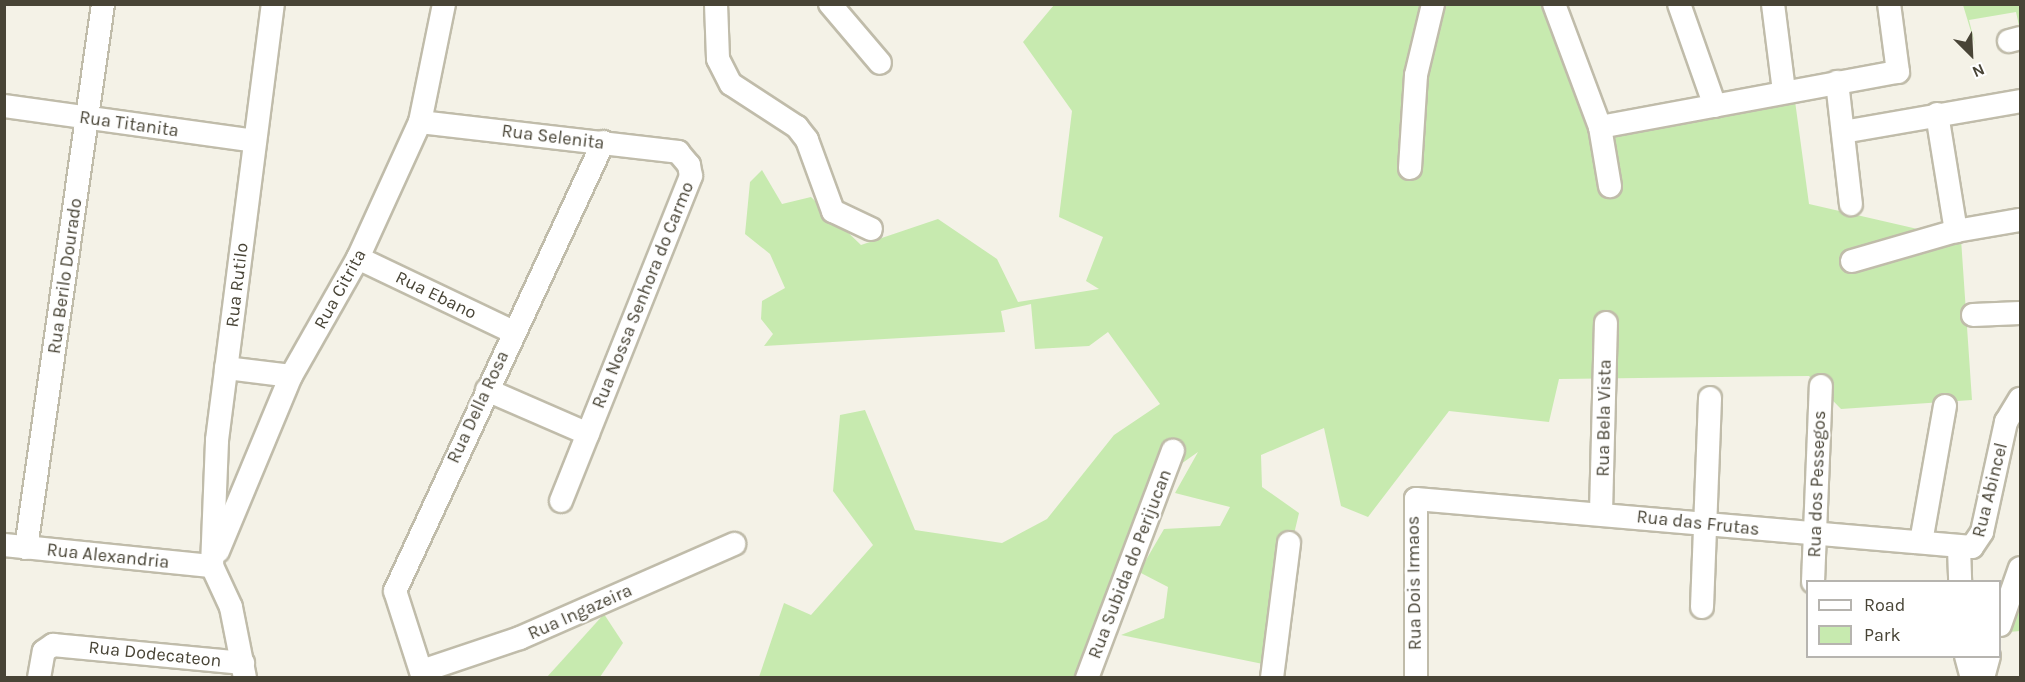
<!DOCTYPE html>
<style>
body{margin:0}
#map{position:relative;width:2025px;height:682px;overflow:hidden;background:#f4f2e7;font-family:Karla,sans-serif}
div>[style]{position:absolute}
.green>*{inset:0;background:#c7eaaf}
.roads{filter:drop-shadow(2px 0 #c0bcaa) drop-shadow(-2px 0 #c0bcaa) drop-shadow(0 2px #c0bcaa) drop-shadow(0 -2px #c0bcaa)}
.minor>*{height:22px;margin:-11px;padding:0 11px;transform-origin:11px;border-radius:11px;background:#fff}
span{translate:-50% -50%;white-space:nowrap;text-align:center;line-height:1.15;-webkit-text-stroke:4.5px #fff;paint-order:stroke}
.street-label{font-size:18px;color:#484436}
.frame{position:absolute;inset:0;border:6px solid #484436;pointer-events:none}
.legend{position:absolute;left:1806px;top:580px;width:195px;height:78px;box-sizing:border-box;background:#fff;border:2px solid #b6b4af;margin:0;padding:8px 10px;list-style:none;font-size:18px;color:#484436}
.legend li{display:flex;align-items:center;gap:12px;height:30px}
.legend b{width:30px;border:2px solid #b6b4af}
.north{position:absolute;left:1941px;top:24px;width:60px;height:60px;-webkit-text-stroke:4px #fff;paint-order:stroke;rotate:156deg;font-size:16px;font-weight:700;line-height:24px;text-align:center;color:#484436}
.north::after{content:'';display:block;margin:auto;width:21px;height:27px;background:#484436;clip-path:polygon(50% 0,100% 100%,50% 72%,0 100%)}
</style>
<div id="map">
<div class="green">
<i style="clip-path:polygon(1054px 5px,1546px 5px,1611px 135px,1795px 101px,1809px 204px,1961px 239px,1972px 400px,1841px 409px,1809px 376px,1559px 379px,1549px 422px,1449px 411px,1368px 517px,1341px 506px,1324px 428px,1261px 455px,1262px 487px,1299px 513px,1263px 664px,1121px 635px,1164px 618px,1168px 587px,1139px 572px,1164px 529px,1220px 526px,1230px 507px,1175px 493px,1198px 452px,1151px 485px,1087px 677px,759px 677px,784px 603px,811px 615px,873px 545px,833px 491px,840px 415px,865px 410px,915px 530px,1002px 543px,1047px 519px,1114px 435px,1160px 404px,1108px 332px,1089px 346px,1035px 349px,1031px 304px,1001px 311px,1005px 332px,764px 346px,773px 334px,761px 319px,762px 301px,785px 288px,770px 254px,745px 234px,750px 182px,762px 170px,782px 204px,811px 197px,861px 245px,938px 219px,997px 259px,1018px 302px,1099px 289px,1086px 281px,1103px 237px,1059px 217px,1072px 111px,1023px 42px)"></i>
<i style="clip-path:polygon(1963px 5px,2020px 5px,2020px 30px,2016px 12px,1969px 20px,1976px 48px)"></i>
<i style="clip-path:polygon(2020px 599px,2020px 631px,2009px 632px,2016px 610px)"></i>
<i style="clip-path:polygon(604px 614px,623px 643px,600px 677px,547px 677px)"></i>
</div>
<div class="roads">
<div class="minor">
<i style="left:716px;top:4px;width:55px;rotate:87.9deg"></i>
<i style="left:718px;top:59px;width:28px;rotate:63deg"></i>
<i style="left:731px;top:84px;width:79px;rotate:33.1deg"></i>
<i style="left:797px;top:127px;width:16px;rotate:52deg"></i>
<i style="left:807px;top:140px;width:76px;rotate:69.9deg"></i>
<i style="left:833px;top:211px;width:42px;rotate:25.3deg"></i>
<i style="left:830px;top:4px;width:77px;rotate:49.7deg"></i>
<i style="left:1554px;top:4px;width:131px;rotate:69.5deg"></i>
<i style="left:1600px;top:127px;width:60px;rotate:80.4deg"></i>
<i style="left:1679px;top:4px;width:108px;rotate:70.6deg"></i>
<i style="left:1773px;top:4px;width:88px;rotate:82.8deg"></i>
<i style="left:2009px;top:41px;width:11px;rotate:-15deg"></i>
<i style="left:1837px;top:82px;width:123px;rotate:83.5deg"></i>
<i style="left:4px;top:106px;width:253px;rotate:7.9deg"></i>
<i style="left:1937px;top:114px;width:119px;rotate:80.8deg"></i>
<i style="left:420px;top:122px;width:260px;rotate:6.6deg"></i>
<i style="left:678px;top:152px;width:17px;rotate:50deg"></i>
<i style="left:689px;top:165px;width:11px;rotate:80deg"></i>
<i style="left:691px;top:176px;width:350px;rotate:111.8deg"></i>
<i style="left:1600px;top:127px;width:303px;rotate:-10.5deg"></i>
<i style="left:1898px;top:72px;width:69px;rotate:-97.5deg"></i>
<i style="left:1843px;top:132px;width:180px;rotate:-9.9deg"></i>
<i style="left:1410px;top:168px;width:93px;rotate:-86.3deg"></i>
<i style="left:1416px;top:75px;width:73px;rotate:-76.5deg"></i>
<i style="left:358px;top:258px;width:172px;rotate:25.5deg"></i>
<i style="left:1852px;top:261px;width:108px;rotate:-16.1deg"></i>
<i style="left:1956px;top:231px;width:65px;rotate:-9.8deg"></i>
<i style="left:1973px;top:315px;width:47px;rotate:-2.4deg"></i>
<i style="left:226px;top:368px;width:65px;rotate:7deg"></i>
<i style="left:487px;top:390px;width:110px;rotate:23.5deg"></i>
<i style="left:1601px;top:512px;width:189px;rotate:-88.5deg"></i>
<i style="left:1921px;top:542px;width:138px;rotate:-80deg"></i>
<i style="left:4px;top:545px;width:209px;rotate:5.8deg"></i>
<i style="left:26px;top:548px;width:549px;rotate:-81.94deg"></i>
<i style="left:1959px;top:548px;width:34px;rotate:88deg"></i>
<i style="left:218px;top:551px;width:190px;rotate:-67.4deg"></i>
<i style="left:291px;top:376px;width:136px;rotate:-60.4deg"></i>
<i style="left:358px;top:258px;width:149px;rotate:-65.5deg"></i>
<i style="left:420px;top:122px;width:120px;rotate:-78.5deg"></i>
<i style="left:1813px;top:582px;width:196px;rotate:-87.7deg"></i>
<i style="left:1702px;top:607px;width:209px;rotate:-87.8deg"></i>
<i style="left:2000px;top:625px;width:60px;rotate:-70.7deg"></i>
<i style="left:1966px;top:656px;width:23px;rotate:75deg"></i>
<i style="left:422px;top:671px;width:103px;rotate:-18.6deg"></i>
<i style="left:520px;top:638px;width:234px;rotate:-23.7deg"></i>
<i style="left:39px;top:678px;width:27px;rotate:-80deg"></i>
<i style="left:44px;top:651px;width:11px;rotate:-34deg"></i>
<i style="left:53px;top:645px;width:191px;rotate:5.4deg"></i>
<i style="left:245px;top:678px;width:72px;rotate:-101.2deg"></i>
<i style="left:231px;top:607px;width:45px;rotate:-114.9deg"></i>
<i style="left:212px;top:566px;width:126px;rotate:-87.7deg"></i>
<i style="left:217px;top:440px;width:440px;rotate:-82.7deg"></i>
<i style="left:423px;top:678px;width:91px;rotate:-107.8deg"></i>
<i style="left:395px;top:591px;width:495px;rotate:-65.1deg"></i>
<i style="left:1087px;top:678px;width:243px;rotate:-69.3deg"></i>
<i style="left:1272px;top:678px;width:136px;rotate:-82.8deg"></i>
<i style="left:1416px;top:678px;width:179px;rotate:-90deg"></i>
<i style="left:1416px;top:499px;width:558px;rotate:4.93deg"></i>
<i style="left:1972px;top:547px;width:18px;rotate:-56deg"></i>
<i style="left:1982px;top:532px;width:113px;rotate:-77.7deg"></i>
<i style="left:2006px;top:422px;width:27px;rotate:-59deg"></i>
<i style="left:1983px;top:678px;width:23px;rotate:-75deg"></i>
</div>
</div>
<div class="street-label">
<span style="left:129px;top:124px;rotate:8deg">Rua Titanita</span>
<span style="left:553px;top:137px;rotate:7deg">Rua Selenita</span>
<span style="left:65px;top:276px;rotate:-82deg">Rua Berilo Dourado</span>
<span style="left:237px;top:285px;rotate:-83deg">Rua Rutilo</span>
<span style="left:340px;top:289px;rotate:-61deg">Rua Citrita</span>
<span style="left:436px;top:295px;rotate:26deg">Rua Ebano</span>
<span style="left:643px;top:295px;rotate:-68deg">Rua Nossa Senhora do Carmo</span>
<span style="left:478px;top:407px;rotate:-65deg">Rua Della Rosa</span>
<span style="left:1604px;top:418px;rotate:-89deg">Rua Bela Vista</span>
<span style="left:1817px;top:484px;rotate:-88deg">Rua dos Pessegos</span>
<span style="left:1990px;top:490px;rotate:-76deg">Rua Abincel</span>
<span style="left:1698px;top:523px;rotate:6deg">Rua das Frutas</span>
<span style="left:108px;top:556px;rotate:6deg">Rua Alexandria</span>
<span style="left:1130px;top:564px;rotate:-69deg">Rua Subida do Perijucan</span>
<span style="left:1414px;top:583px;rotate:-91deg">Rua Dois Irmaos</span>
<span style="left:580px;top:612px;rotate:-24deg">Rua Ingazeira</span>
<span style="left:155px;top:654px;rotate:6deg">Rua Dodecateon</span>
</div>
<div class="frame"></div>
<ul class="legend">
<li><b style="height:8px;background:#fff"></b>Road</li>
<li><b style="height:16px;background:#c7eaaf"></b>Park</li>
</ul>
<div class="north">N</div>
</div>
